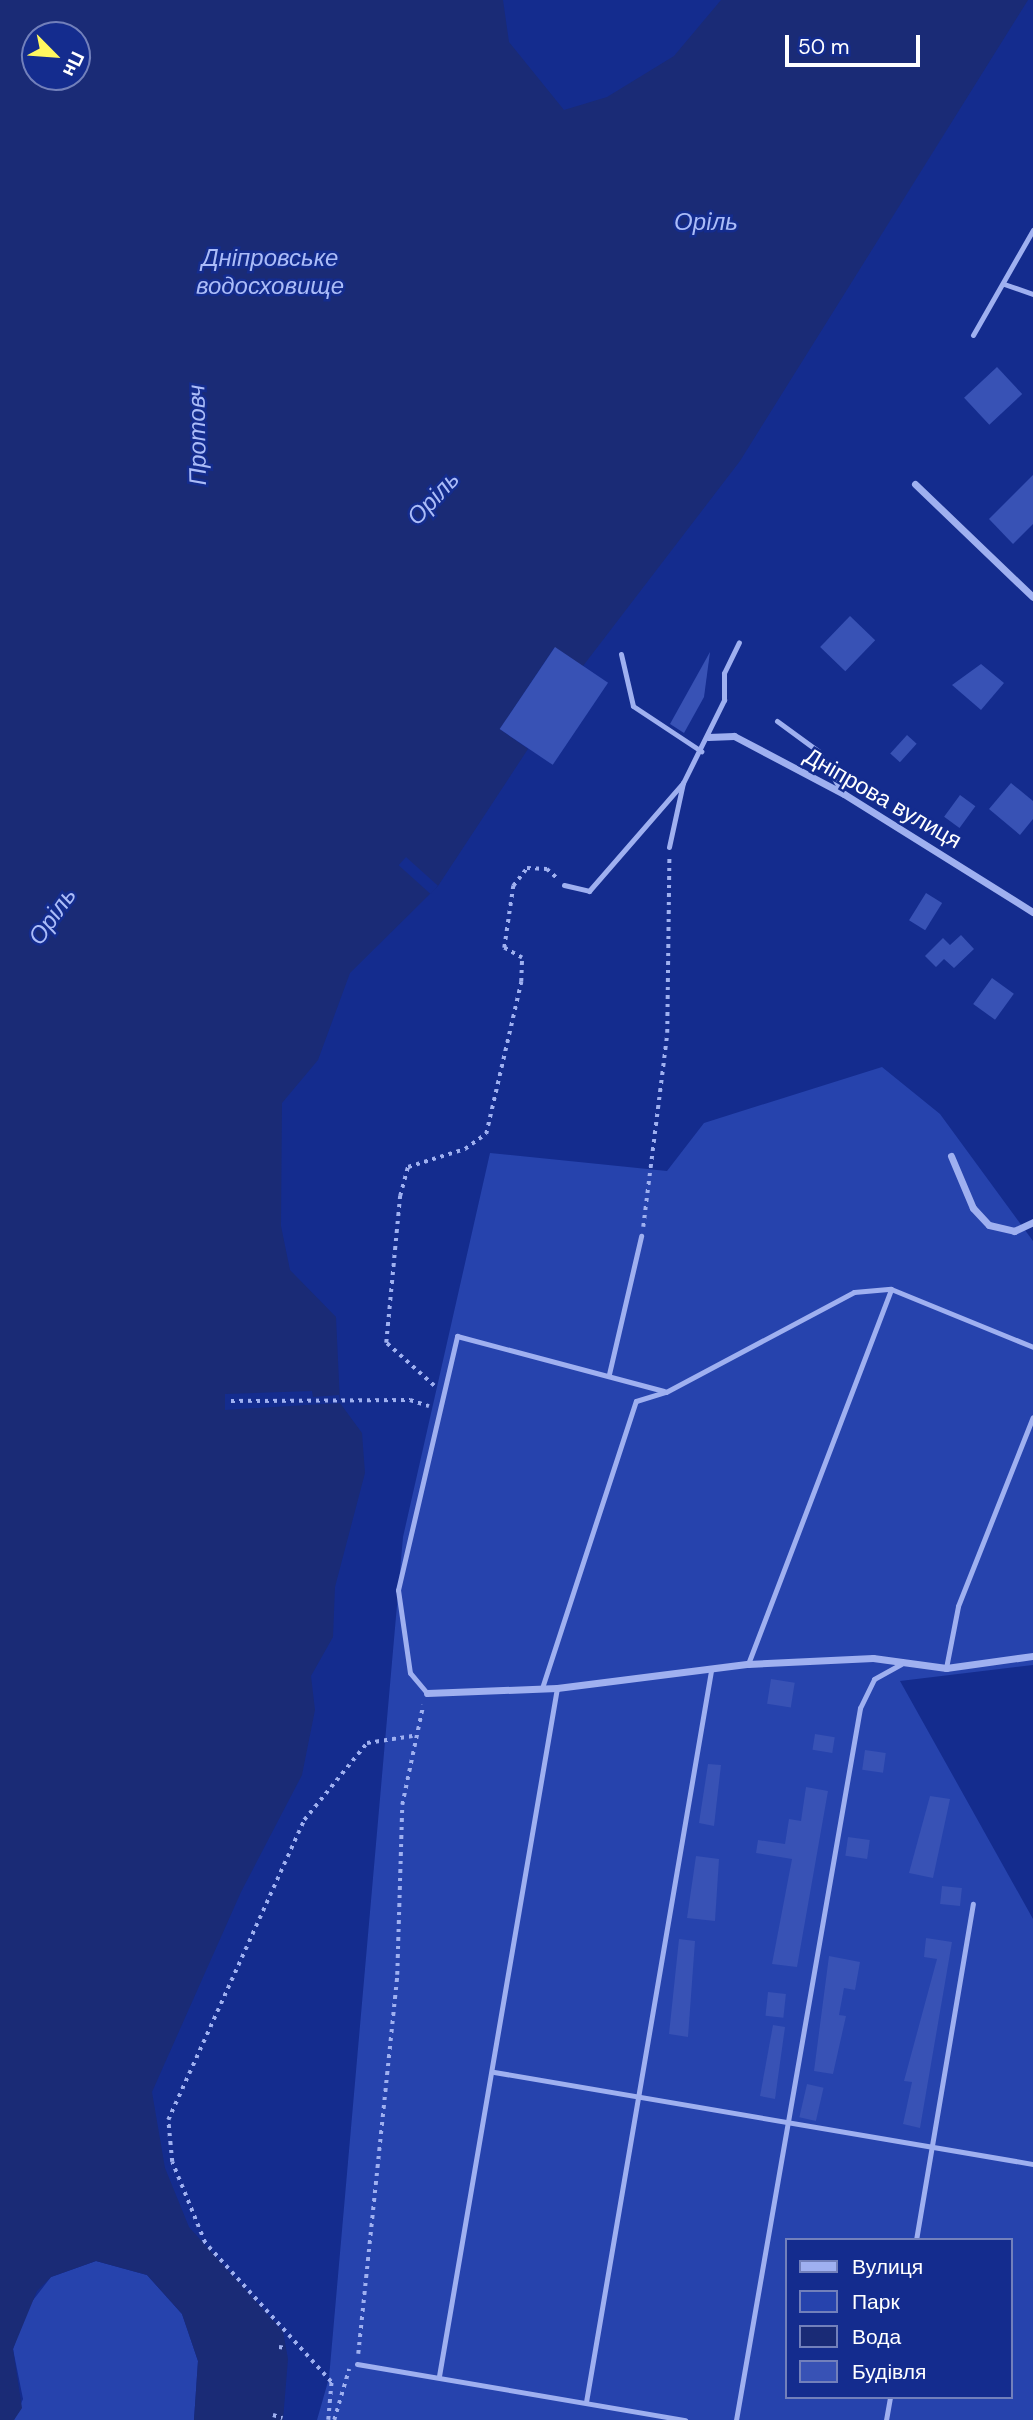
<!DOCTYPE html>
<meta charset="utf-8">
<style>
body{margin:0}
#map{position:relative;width:1033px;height:2420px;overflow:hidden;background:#142c8e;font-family:"DM Sans",sans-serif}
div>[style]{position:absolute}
.green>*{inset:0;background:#2643ad}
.water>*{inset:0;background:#1a2b76}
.pier>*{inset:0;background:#142c8e;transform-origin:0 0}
.building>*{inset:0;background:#3852b5;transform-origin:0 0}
.path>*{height:3.5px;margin-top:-1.75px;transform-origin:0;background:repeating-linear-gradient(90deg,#9fb0f0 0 3.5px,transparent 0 8.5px)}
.lane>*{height:5px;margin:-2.5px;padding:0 2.5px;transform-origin:2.5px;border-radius:2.5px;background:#9fb0f0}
.street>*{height:7px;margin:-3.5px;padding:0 3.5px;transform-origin:3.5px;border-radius:3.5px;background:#9fb0f0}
span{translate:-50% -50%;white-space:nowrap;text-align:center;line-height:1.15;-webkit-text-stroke:5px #142c8e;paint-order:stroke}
.street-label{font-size:23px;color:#fff}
.water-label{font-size:24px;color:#abbcf8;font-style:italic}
.legend{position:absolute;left:785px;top:2238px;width:228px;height:161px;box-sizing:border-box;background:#142c8e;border:2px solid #7280bb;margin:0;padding:9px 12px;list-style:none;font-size:21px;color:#fff}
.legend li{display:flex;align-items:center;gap:14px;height:35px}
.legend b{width:35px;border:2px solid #7280bb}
.north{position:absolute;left:21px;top:21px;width:70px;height:70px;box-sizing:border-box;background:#142c8e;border:2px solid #7280bb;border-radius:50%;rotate:115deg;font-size:19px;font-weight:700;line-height:28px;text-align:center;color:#fff}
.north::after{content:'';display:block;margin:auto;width:24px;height:32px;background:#fff75f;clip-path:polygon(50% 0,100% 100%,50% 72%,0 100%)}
.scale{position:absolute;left:785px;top:35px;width:135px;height:32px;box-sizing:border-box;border:4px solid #fff;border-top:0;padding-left:9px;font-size:21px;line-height:24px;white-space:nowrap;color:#fff;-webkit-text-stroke:5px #142c8e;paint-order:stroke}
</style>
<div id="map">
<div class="green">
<i style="clip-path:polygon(evenodd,882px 1067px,940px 1114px,1033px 1241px,1033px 1665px,900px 1681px,1033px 1919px,1033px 2420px,317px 2420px,329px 2378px,403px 1537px,490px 1153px,667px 1171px,704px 1123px,882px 1067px,786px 2240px,1010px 2240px,1010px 2397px,786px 2397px,786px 2240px)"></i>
<i style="clip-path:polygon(96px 2261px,147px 2275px,182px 2314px,198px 2361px,194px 2420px,14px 2420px,23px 2399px,13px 2349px,27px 2308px,51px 2277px)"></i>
</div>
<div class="water">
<i style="clip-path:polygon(evenodd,0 0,503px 0,509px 42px,564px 110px,607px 97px,674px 56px,721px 0,1028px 0,740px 461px,583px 666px,554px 648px,500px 729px,528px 749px,438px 886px,350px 973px,318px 1060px,282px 1103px,281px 1226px,290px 1270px,336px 1317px,340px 1403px,362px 1433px,365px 1473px,335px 1587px,333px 1637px,311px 1676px,315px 1710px,302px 1775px,241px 1892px,152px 2092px,165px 2168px,189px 2227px,283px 2331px,288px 2359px,283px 2420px,194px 2420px,198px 2361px,182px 2314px,147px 2275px,96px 2261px,51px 2277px,37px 2291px,13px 2349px,22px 2408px,14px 2420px,0 2420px,0 0,35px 35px,77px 35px,77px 77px,35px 77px,35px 35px)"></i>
</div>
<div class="pier">
<i style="left:406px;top:857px;width:43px;height:11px;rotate:42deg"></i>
<i style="clip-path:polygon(312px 1391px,313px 1397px,339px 1395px,340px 1403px,225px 1410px,225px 1394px)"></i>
</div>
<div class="building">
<i style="left:997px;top:367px;width:37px;height:45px;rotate:47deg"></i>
<i style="clip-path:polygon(1033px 475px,1033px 524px,1013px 544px,989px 519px)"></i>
<i style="left:850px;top:616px;width:35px;height:43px;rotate:44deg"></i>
<i style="left:555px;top:647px;width:64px;height:99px;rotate:34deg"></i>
<i style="clip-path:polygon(710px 652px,704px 697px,684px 733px,670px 724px)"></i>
<i style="clip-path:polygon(981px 664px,1004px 683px,981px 710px,952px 685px)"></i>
<i style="left:907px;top:735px;width:13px;height:25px;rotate:42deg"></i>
<i style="clip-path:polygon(1011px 783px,1033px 801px,1033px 819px,1020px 835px,989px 809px)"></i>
<i style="left:960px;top:795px;width:19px;height:27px;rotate:36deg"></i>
<i style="left:926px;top:893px;width:19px;height:32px;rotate:32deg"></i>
<i style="clip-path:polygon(961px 935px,974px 949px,954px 968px,944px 959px,936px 967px,925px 956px,943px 938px,950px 945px)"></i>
<i style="left:992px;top:978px;width:27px;height:32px;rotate:36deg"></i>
<i style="left:771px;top:1679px;width:24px;height:25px;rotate:9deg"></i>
<i style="left:815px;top:1734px;width:20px;height:16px;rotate:9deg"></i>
<i style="left:865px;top:1750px;width:21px;height:20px;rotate:8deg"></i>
<i style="clip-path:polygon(708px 1764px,721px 1765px,714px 1826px,699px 1823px)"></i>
<i style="clip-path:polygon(806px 1787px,828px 1791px,797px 1967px,772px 1964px,792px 1859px,756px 1853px,758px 1840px,785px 1844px,789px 1819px,801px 1821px)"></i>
<i style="clip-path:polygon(930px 1796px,950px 1799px,933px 1878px,909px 1873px)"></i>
<i style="left:848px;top:1837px;width:22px;height:19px;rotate:8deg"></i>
<i style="clip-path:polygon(696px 1856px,719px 1859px,715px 1921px,687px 1918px)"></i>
<i style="left:942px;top:1886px;width:20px;height:18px;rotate:6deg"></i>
<i style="clip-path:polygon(926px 1938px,952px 1942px,920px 2128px,903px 2124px,912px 2082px,904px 2081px,937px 1959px,924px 1957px)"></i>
<i style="clip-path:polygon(679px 1939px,695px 1941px,688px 2037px,669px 2034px)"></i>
<i style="clip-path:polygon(829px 1956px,860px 1962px,855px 1990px,844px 1988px,839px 2015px,846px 2016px,833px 2074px,814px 2071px)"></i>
<i style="left:768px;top:1992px;width:18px;height:24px;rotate:6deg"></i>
<i style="clip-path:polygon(773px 2025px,785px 2027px,775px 2099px,760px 2096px)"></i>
<i style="left:807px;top:2084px;width:17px;height:34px;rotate:13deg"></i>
</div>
<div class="path">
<i style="left:643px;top:1227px;width:195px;rotate:-82.9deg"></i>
<i style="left:667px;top:1033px;width:175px;rotate:-89.3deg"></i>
<i style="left:434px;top:1386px;width:64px;rotate:-138.1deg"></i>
<i style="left:386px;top:1343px;width:148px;rotate:-84.6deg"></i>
<i style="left:400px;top:1196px;width:30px;rotate:-75deg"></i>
<i style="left:408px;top:1167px;width:60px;rotate:-17.5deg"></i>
<i style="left:465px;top:1149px;width:26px;rotate:-36deg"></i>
<i style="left:486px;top:1134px;width:156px;rotate:-77deg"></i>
<i style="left:521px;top:982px;width:24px;rotate:-88deg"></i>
<i style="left:522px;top:958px;width:21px;rotate:-151deg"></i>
<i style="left:504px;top:948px;width:63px;rotate:-81.7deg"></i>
<i style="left:513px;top:886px;width:23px;rotate:-52deg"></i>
<i style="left:527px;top:868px;width:20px;rotate:3deg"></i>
<i style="left:547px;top:869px;width:15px;rotate:42deg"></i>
<i style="left:231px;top:1401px;width:179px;rotate:-0.3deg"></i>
<i style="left:410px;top:1400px;width:20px;rotate:18deg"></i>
<i style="left:279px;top:2347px;width:7px;rotate:8deg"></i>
<i style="left:358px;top:2354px;width:381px;rotate:-84.1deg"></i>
<i style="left:397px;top:1975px;width:170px;rotate:-88.3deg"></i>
<i style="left:402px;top:1805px;width:102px;rotate:-78.1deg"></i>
<i style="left:273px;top:2415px;width:10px;rotate:17deg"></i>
<i style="left:328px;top:2420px;width:38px;rotate:-85deg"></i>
<i style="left:331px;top:2382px;width:188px;rotate:-132.2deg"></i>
<i style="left:205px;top:2243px;width:87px;rotate:-112.2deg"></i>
<i style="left:172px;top:2162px;width:42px;rotate:-95.4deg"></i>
<i style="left:168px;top:2120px;width:329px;rotate:-65.6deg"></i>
<i style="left:304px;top:1820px;width:99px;rotate:-50.7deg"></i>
<i style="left:367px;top:1743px;width:46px;rotate:-8.8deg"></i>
<i style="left:334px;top:2420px;width:53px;rotate:-73.6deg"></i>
</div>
<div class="lane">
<i style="left:1004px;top:284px;width:31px;rotate:19deg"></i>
<i style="left:973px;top:335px;width:121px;rotate:-60.3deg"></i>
<i style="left:621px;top:654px;width:53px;rotate:77deg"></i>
<i style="left:633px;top:706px;width:82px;rotate:33.5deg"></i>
<i style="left:777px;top:721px;width:51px;rotate:36.2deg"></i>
<i style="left:818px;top:751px;width:48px;rotate:59.7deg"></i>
<i style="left:669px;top:847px;width:66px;rotate:-77.7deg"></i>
<i style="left:683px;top:783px;width:93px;rotate:-63.7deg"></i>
<i style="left:724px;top:700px;width:27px;rotate:-90deg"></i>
<i style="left:724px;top:673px;width:34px;rotate:-64deg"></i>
<i style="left:564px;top:885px;width:26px;rotate:13deg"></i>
<i style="left:589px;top:891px;width:143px;rotate:-49deg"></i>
<i style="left:609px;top:1374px;width:142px;rotate:-76.9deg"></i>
<i style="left:748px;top:1664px;width:401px;rotate:-69.1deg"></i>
<i style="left:946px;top:1668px;width:63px;rotate:-79deg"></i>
<i style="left:958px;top:1606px;width:203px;rotate:-68.4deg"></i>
<i style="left:542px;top:1688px;width:302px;rotate:-71.9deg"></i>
<i style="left:636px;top:1401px;width:31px;rotate:-17deg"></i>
<i style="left:666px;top:1392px;width:213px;rotate:-28deg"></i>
<i style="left:854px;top:1292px;width:37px;rotate:-5deg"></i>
<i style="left:891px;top:1289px;width:153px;rotate:22.2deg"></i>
<i style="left:427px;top:1693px;width:26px;rotate:-130deg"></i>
<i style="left:410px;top:1673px;width:84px;rotate:-98.2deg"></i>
<i style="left:398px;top:1590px;width:261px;rotate:-76.9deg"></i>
<i style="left:457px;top:1336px;width:214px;rotate:14.9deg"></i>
<i style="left:494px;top:2072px;width:547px;rotate:9.69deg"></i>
<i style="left:916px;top:2240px;width:341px;rotate:-80.4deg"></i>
<i style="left:357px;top:2364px;width:333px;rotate:9.7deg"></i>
<i style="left:439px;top:2376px;width:698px;rotate:-80.27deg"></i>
<i style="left:586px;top:2402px;width:742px;rotate:-80.3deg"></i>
<i style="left:736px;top:2420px;width:723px;rotate:-80.12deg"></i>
<i style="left:860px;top:1708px;width:32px;rotate:-64deg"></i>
<i style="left:874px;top:1679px;width:31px;rotate:-29deg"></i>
<i style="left:886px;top:2420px;width:23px;rotate:-80deg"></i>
</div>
<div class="street">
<i style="left:915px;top:484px;width:163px;rotate:43.8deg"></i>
<i style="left:708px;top:737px;width:26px;rotate:-2deg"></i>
<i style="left:734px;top:736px;width:124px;rotate:27.8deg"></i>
<i style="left:844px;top:794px;width:223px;rotate:32deg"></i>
<i style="left:951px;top:1156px;width:56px;rotate:67.1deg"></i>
<i style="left:973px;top:1208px;width:23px;rotate:47deg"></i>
<i style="left:989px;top:1225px;width:26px;rotate:13deg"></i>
<i style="left:1014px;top:1231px;width:21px;rotate:-25deg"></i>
<i style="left:427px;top:1693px;width:130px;rotate:-2.2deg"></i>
<i style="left:557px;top:1688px;width:193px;rotate:-7.2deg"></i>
<i style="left:748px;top:1664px;width:125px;rotate:-2.7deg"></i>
<i style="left:873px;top:1658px;width:74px;rotate:7.8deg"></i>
<i style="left:946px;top:1668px;width:88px;rotate:-7.9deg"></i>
</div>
<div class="street-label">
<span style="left:883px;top:798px;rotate:30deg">Дніпрова вулиця</span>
</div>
<div class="water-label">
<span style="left:706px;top:222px">Орiль</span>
<span style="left:270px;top:272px">Дніпровське<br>водосховище</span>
<span style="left:197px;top:435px;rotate:-91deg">Протовч</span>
<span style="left:433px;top:498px;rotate:-47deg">Оріль</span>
<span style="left:52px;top:916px;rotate:-55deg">Оріль</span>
</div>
<ul class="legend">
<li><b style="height:9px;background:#9fb0f0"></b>Вулиця</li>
<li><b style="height:19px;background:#2643ad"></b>Парк</li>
<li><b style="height:19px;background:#1a2b76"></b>Вода</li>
<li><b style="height:19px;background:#3852b5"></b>Будівля</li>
</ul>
<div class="north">Пн</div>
<div class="scale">50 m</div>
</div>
